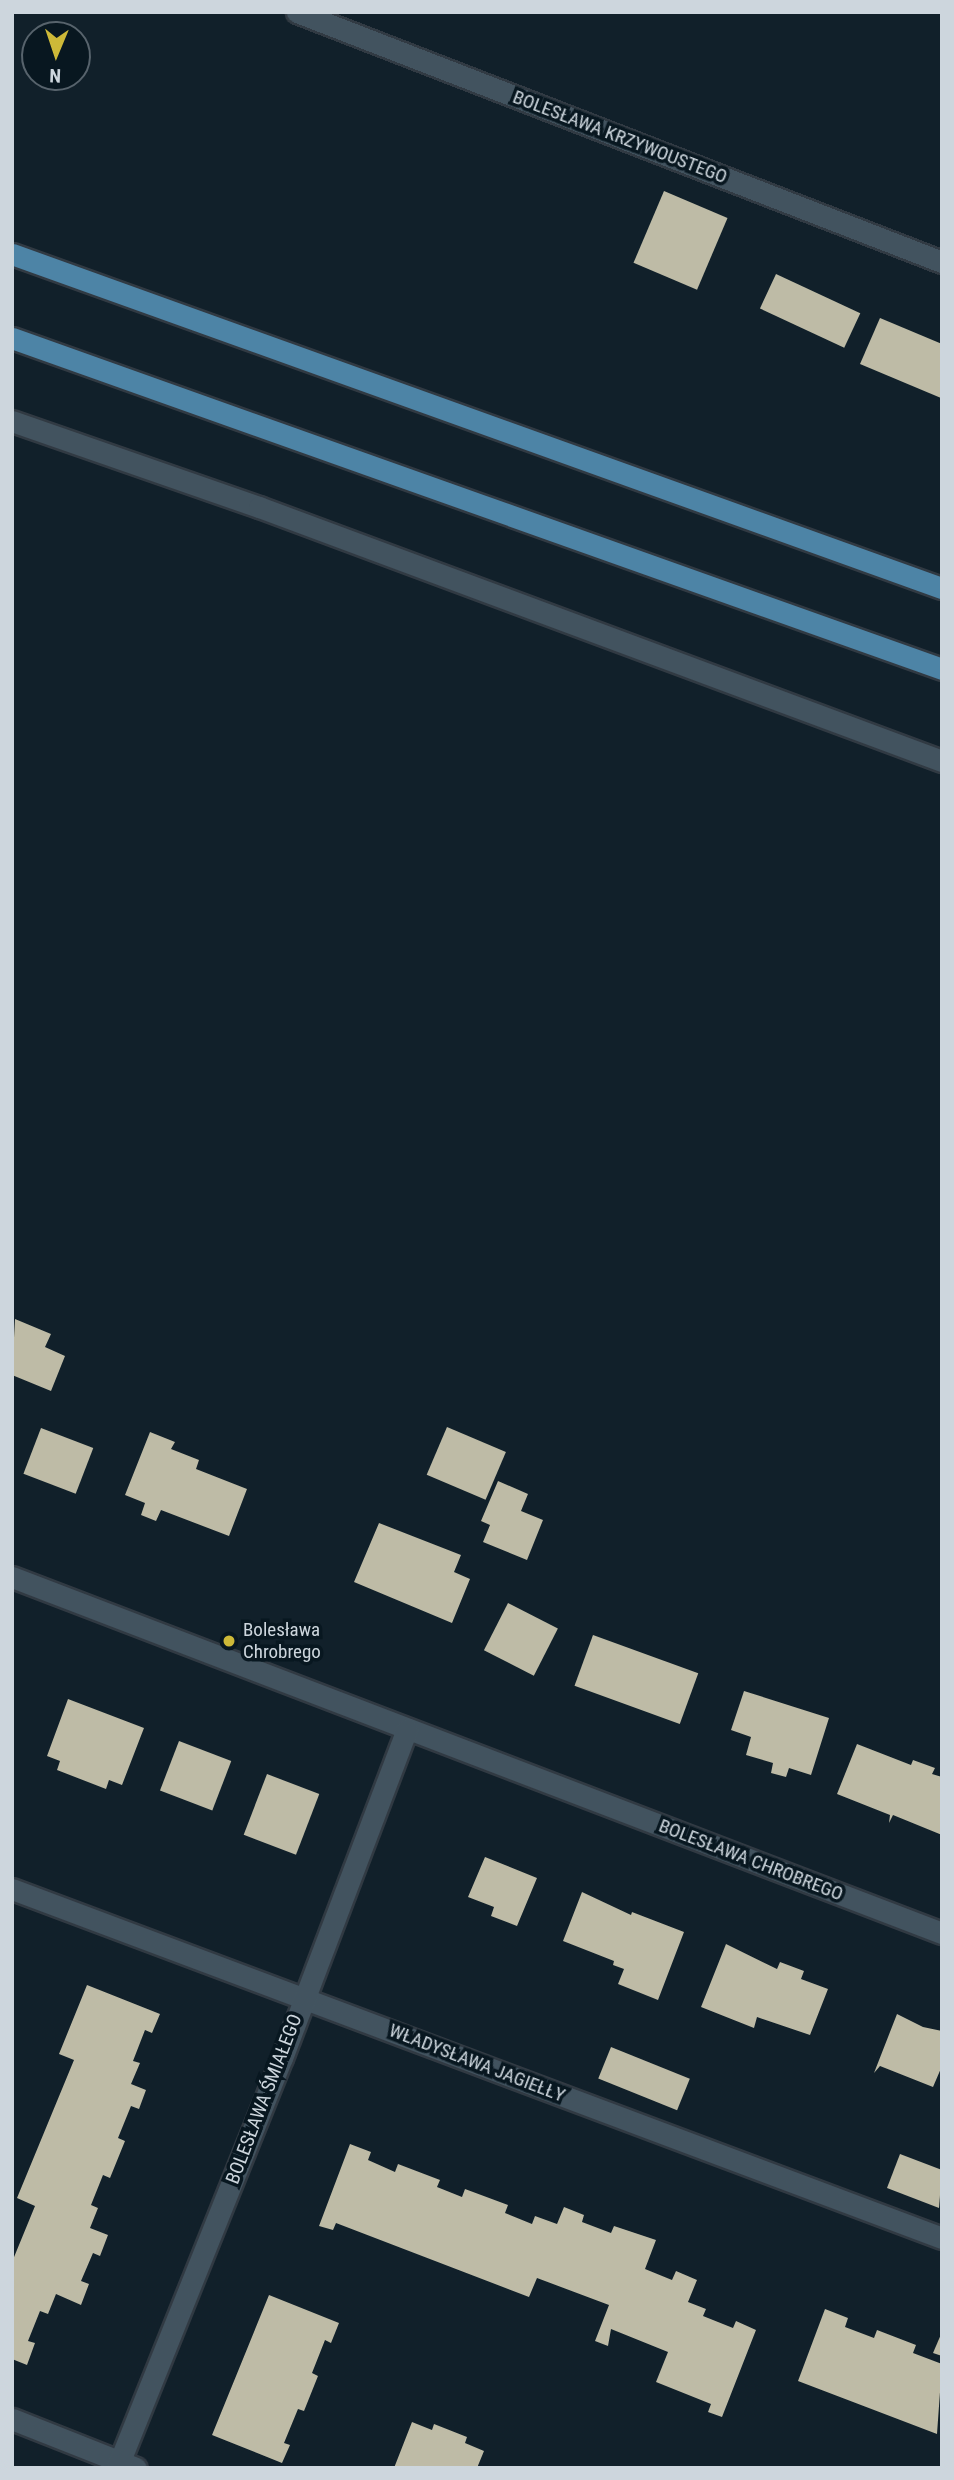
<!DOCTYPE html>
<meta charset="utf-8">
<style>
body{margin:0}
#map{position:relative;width:954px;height:2480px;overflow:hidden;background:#11202a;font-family:"Roboto Condensed",sans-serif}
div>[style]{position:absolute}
.building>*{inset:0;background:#bebba6;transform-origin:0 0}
.roads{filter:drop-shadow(2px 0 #313a43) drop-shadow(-2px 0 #313a43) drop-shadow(0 2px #313a43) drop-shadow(0 -2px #313a43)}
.minor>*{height:21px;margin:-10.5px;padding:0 10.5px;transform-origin:10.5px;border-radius:10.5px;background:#42535f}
.major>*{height:21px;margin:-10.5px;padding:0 10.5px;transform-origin:10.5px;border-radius:10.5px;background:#4d84a6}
.dots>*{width:19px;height:19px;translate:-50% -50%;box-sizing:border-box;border:4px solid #081720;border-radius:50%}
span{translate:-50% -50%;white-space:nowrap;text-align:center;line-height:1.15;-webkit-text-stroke:7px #081720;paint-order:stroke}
.street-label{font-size:19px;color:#cdd6dd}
.poi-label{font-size:19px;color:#cdd6dd}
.left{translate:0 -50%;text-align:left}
.frame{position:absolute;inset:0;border:14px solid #cdd6dd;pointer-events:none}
.north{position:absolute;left:21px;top:21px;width:70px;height:70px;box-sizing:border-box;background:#081720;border:2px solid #57636c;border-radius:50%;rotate:182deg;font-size:19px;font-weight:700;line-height:28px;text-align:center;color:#cdd6dd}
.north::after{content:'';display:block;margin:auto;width:24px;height:32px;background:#cdb938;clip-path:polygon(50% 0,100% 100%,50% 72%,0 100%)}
</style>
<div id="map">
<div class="building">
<i style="left:664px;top:191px;width:69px;height:78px;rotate:23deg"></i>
<i style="left:776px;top:274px;width:93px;height:38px;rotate:25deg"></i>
<i style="clip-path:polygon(880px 318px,942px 344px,941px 398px,860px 364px)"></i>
<i style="clip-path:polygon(15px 1319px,51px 1334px,45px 1347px,65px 1356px,51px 1391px,12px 1375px)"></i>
<i style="left:447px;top:1427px;width:64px;height:52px;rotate:23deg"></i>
<i style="left:41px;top:1428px;width:56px;height:49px;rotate:21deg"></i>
<i style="clip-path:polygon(150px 1432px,175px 1442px,171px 1449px,199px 1460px,196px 1469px,247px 1489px,229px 1536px,161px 1510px,156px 1521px,141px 1515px,145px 1503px,125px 1495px)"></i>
<i style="clip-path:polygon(498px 1481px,528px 1494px,521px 1511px,543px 1520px,527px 1560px,483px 1542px,490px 1525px,481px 1521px)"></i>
<i style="clip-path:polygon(379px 1523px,461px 1555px,454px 1572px,470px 1579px,452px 1623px,354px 1582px)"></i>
<i style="left:508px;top:1603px;width:56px;height:53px;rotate:27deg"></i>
<i style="left:593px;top:1635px;width:112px;height:54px;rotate:20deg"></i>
<i style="clip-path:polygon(744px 1691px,829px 1718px,811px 1775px,789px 1768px,786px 1777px,771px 1773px,773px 1763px,746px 1755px,751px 1737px,731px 1730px)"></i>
<i style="clip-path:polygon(68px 1699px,144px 1728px,122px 1785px,109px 1780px,106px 1789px,57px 1770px,60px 1761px,47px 1756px)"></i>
<i style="left:179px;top:1741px;width:56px;height:53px;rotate:21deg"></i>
<i style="clip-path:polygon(857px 1744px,911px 1765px,913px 1760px,935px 1768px,932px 1774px,942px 1777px,942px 1835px,893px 1815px,889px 1823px,890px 1815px,837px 1794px)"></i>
<i style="left:267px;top:1774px;width:56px;height:65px;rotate:21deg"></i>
<i style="clip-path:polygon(485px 1857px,537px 1878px,517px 1926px,491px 1916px,494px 1907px,468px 1897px)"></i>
<i style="clip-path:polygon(582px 1892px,631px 1915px,632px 1912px,684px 1932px,658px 2000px,618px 1984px,624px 1969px,613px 1965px,614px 1961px,563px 1941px)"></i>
<i style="clip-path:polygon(726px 1944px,777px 1969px,780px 1962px,804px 1971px,801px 1979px,828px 1989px,810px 2035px,757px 2017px,754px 2028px,701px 2007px)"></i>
<i style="clip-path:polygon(87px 1985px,160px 2014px,152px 2033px,145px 2030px,133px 2061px,140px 2063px,131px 2084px,146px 2090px,139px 2109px,131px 2106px,118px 2138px,125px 2141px,110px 2178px,103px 2175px,91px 2205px,98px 2208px,90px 2228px,108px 2235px,100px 2256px,93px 2253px,81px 2281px,89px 2284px,81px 2305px,56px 2294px,48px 2314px,40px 2311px,28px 2341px,35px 2343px,27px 2365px,12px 2359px,12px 2262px,35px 2206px,17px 2198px,74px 2060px,59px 2054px)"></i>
<i style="clip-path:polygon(897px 2014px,923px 2027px,942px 2031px,942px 2066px,933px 2087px,880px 2066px,874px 2073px)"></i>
<i style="left:611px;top:2047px;width:85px;height:34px;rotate:22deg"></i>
<i style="clip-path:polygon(350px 2144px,371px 2152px,368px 2160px,395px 2172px,398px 2164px,440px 2180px,437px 2187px,462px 2197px,465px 2189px,508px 2205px,505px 2213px,532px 2224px,535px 2216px,557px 2224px,564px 2207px,584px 2215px,582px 2222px,611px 2233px,614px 2226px,656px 2240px,645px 2269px,672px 2280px,676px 2271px,697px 2280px,688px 2302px,706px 2309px,703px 2316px,733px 2328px,736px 2321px,756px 2330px,722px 2417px,708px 2412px,711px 2404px,656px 2382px,668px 2352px,611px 2329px,608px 2346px,595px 2341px,609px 2305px,537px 2278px,529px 2297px,336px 2223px,333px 2230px,319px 2226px)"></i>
<i style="clip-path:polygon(900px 2154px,942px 2170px,939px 2208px,887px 2188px)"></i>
<i style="clip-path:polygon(269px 2295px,339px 2323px,331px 2343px,325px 2340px,312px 2373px,318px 2376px,304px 2411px,298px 2409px,284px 2443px,290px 2445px,282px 2463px,212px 2435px)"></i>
<i style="clip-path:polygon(825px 2309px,848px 2318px,845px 2327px,874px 2338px,877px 2330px,916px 2345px,913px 2353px,942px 2364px,937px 2434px,798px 2381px)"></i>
<i style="clip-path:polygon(942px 2332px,942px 2356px,933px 2353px)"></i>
<i style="clip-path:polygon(412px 2422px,432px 2430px,434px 2424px,467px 2437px,465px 2443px,484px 2451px,477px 2468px,394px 2468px)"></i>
</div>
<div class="roads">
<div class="minor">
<i style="left:297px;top:12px;width:692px;rotate:21.19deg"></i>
<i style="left:12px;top:421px;width:262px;rotate:19.2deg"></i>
<i style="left:259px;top:507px;width:729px;rotate:20.4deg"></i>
<i style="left:12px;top:1577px;width:996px;rotate:20.95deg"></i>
<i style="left:12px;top:1889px;width:993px;rotate:20.57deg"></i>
<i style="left:12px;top:2419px;width:133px;rotate:21.6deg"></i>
<i style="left:117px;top:2468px;width:442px;rotate:-68.1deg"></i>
<i style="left:282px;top:2058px;width:352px;rotate:-69.2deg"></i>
</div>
<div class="major">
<i style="left:12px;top:254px;width:988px;rotate:19.76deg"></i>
<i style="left:12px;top:338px;width:987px;rotate:19.59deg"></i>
</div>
</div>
<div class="dots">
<i style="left:229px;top:1641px;background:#cdb938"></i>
</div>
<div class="street-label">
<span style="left:620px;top:137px;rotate:21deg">BOLESŁAWA KRZYWOUSTEGO</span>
<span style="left:751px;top:1860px;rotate:21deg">BOLESŁAWA CHROBREGO</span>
<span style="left:477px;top:2063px;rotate:21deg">WŁADYSŁAWA JAGIEŁŁY</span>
<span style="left:264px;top:2099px;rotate:-69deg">BOLESŁAWA ŚMIAŁEGO</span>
</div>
<div class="poi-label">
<span class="left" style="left:243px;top:1641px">Bolesława<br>Chrobrego</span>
</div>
<div class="frame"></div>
<div class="north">N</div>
</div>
